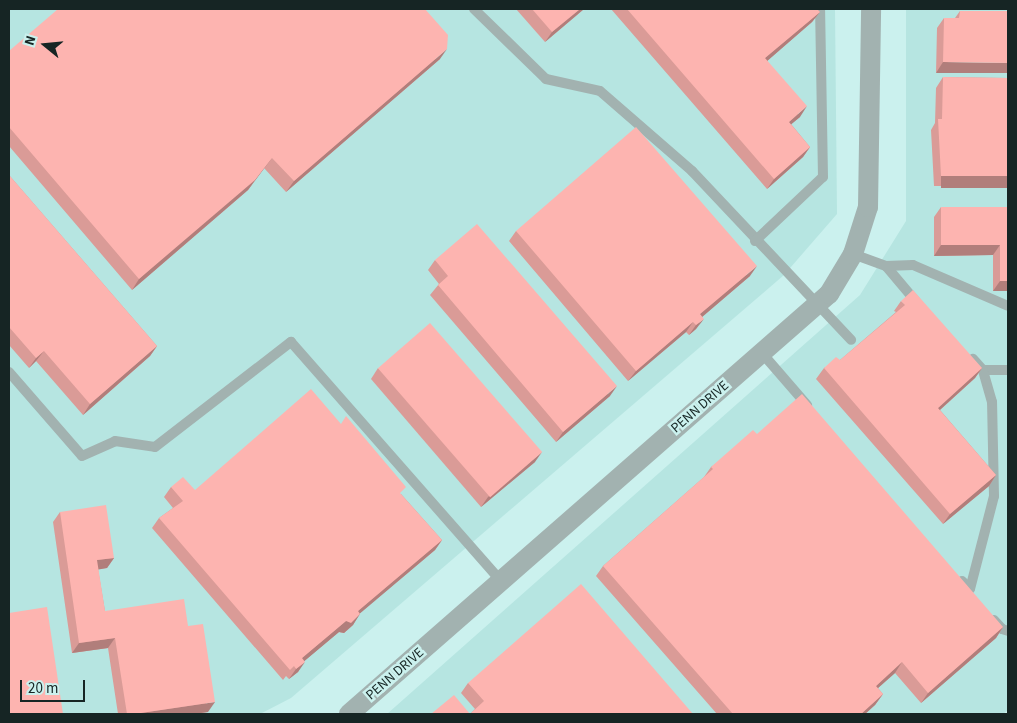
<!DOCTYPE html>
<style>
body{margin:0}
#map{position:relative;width:1017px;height:723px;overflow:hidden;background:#cbf1ee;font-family:"Source Sans 3",sans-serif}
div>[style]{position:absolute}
.built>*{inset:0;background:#b6e5e1}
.lane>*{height:10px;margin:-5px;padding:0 5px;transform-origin:5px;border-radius:5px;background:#a2b2b0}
.street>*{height:20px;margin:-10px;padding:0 10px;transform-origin:10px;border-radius:10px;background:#a2b2b0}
.wall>*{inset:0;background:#da9b97}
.shaded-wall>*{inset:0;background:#b17e7b;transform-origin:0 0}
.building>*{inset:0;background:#fdb4b0;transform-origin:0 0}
span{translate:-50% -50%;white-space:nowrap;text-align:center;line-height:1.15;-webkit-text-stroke:5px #cbf1ee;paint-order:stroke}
.street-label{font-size:14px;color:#162524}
.frame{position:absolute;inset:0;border:10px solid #162524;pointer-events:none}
.north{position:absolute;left:20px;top:20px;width:50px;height:50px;-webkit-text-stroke:4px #cbf1ee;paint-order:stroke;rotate:287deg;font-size:14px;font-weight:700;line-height:20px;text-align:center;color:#162524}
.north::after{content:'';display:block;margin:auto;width:18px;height:22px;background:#162524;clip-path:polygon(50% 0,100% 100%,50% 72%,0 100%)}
.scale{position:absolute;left:20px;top:680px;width:65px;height:22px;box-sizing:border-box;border:2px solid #162524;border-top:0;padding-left:6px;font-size:15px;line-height:18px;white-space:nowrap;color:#162524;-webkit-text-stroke:4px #cbf1ee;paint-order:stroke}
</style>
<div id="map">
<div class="built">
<i style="clip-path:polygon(9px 9px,835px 9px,837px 214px,784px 275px,291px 698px,260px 714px,9px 714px)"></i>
<i style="clip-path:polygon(906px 9px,1008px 9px,1008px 710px,1003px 714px,387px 714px,860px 295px,906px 221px)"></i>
</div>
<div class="lane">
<i style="left:474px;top:9px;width:100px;rotate:44.2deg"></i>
<i style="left:546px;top:79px;width:55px;rotate:12.5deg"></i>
<i style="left:600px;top:91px;width:122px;rotate:41deg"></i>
<i style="left:692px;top:171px;width:232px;rotate:46.7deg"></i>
<i style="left:755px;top:241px;width:93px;rotate:-43.3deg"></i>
<i style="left:823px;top:177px;width:168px;rotate:-91deg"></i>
<i style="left:853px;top:254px;width:35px;rotate:20deg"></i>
<i style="left:886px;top:266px;width:50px;rotate:49.9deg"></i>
<i style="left:886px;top:266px;width:27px;rotate:-2deg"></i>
<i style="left:913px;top:265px;width:103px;rotate:23.3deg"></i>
<i style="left:762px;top:353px;width:69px;rotate:49.1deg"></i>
<i style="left:983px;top:370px;width:25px"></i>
<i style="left:9px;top:372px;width:111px;rotate:49deg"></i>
<i style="left:82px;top:456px;width:36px;rotate:-24deg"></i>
<i style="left:115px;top:441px;width:40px;rotate:8.5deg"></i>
<i style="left:155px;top:447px;width:172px;rotate:-37.7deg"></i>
<i style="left:291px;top:342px;width:318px;rotate:48.7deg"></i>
<i style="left:962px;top:581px;width:11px;rotate:45deg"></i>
<i style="left:970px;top:589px;width:96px;rotate:-75.5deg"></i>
<i style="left:994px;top:496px;width:94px;rotate:-91.2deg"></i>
<i style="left:992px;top:402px;width:33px;rotate:-106deg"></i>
<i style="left:983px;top:370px;width:15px;rotate:-132deg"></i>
<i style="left:994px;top:620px;width:12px;rotate:48deg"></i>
<i style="left:1002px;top:629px;width:6px;rotate:18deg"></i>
</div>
<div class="street">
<i style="left:349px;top:714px;width:638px;rotate:-41.19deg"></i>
<i style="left:829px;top:294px;width:47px;rotate:-59deg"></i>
<i style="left:853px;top:254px;width:49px;rotate:-72.3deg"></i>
<i style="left:868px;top:207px;width:198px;rotate:-89.1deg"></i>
</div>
<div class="wall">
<i style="clip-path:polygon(516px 9px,584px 9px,545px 42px)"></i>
<i style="clip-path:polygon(611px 9px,817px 9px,820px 12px,812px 22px,767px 61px,800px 117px,791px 124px,810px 147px,803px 157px,767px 189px)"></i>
<i style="clip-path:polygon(960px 11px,1008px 11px,936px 73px,937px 28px,944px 18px,955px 18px)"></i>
<i style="clip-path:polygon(9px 51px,440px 59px,286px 192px,264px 168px,248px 190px,132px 290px,9px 146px)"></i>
<i style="clip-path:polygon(943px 77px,1008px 78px,1008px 186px,934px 186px,931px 130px,935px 123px,936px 88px)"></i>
<i style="clip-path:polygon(9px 175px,157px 346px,150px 356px,83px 415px,36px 361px,29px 368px,9px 345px)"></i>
<i style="clip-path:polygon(941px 207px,1008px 207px,1008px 291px,993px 291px,993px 255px,934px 256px,934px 217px)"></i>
<i style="clip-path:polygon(516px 231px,750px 276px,702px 317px,696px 329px,689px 335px,686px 332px,628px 381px,509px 241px)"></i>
<i style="clip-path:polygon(435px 260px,610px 396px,556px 442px,430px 295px,439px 284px,428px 270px)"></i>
<i style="clip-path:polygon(901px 301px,982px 368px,975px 378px,940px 410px,996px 475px,989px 486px,943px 524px,816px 379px,824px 368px,840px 360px,896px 312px,894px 311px)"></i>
<i style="clip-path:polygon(378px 368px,535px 462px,481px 507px,371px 379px)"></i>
<i style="clip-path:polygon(757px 434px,1003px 627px,996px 638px,921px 703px,895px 673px,878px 688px,883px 694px,875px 705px,865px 714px,717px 714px,596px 576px,603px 566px,704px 477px,711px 467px)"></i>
<i style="clip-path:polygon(171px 487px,195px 490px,401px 494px,442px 540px,435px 550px,360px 613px,353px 625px,344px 633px,339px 632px,304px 661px,298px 672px,289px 679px,286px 676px,283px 680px,152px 528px,159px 518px,173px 508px,164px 497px)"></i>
<i style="clip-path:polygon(60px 512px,114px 558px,107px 568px,98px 569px,105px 611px,188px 626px,208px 712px,194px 714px,118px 714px,108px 648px,72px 653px,53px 522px)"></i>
<i style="clip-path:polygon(468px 683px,693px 714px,470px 714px,475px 709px,461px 693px)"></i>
</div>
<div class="shaded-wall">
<i style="clip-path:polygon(580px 9px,584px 9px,545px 42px,552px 32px)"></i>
<i style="clip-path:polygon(820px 12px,812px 22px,758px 69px,765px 58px)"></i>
<i style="clip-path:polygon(447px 49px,440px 59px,286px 192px,294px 181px)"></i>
<i style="clip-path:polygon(943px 62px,1008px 63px,1008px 73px,936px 73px)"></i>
<i style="clip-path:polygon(807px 106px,800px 117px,782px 132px,789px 122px)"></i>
<i style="clip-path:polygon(810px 147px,803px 157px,767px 189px,774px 179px)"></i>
<i style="clip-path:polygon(272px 158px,248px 190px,132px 290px,139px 279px)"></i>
<i style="left:941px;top:176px;width:67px;height:12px"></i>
<i style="clip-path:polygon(941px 245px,1000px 245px,993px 255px,934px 256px)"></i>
<i style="clip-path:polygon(757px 266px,750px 276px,695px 323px,700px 314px)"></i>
<i style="clip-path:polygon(1000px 281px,1008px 281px,1008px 291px,993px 291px)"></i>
<i style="clip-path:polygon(704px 319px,696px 329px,689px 335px,696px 325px)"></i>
<i style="clip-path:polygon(693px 322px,686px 332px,628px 381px,636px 371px)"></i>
<i style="clip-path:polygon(157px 346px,150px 356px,83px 415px,90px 404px)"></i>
<i style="clip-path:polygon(44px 351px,36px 361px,29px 368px,36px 358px)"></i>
<i style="clip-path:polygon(982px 368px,975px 378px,931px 418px,938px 408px)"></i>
<i style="clip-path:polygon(617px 386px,610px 396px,556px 442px,563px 432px)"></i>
<i style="clip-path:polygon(542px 452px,535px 462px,481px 507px,488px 497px)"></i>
<i style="clip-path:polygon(996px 475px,989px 486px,943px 524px,950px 514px)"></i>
<i style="clip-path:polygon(442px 540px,435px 550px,351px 621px,358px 611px)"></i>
<i style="clip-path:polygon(114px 558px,107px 568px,90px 571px,97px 560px)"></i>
<i style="clip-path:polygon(360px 614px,353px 625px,344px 633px,339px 632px,295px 669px,302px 658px,346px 621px)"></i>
<i style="clip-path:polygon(1003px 627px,996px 638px,921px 703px,928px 693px)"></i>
<i style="clip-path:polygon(115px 638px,108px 648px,72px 653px,79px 643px)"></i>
<i style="clip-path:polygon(305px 662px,298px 672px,289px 679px,296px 669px)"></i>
<i style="clip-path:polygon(902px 662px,895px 673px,869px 696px,876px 686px)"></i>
<i style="clip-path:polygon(883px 694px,875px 705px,865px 714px,861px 714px)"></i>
<i style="clip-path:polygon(215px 702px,208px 712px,194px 714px,134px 714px)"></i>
</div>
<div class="building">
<i style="clip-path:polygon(58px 9px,425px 9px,448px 35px,447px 49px,294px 181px,272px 158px,255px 180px,139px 279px,9px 127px,9px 51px)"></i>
<i style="clip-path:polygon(532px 9px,580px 9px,552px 32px)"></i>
<i style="clip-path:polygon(627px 9px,817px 9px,820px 12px,765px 58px,807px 106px,789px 122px,810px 147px,774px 179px)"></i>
<i style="clip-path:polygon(960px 11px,1008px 11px,1008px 63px,943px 62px,944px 18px,959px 18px)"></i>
<i style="clip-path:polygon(943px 77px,1008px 78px,1008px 176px,941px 176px,938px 119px,942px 119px)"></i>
<i style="clip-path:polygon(636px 127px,757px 266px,700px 314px,704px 319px,696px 325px,693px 322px,636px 371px,516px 231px)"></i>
<i style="clip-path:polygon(9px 175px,157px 346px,90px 404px,44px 351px,36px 358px,9px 327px)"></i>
<i style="clip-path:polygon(941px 207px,1008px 207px,1008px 281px,1000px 281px,1000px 245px,941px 245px)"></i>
<i style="clip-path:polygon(477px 224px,617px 386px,563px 432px,438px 285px,448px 276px,435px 260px)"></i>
<i style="clip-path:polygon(913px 290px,982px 368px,938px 408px,996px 475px,950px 514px,824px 368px,836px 357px,840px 360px,905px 305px,901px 301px)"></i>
<i style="left:430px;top:323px;width:171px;height:69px;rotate:49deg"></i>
<i style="clip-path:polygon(311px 389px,341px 424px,346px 416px,406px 487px,400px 493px,442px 540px,358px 611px,360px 614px,351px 623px,346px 621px,302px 658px,305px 662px,296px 669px,294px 666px,290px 670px,159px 518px,183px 501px,171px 487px,183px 477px,195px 490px)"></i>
<i style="clip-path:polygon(802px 394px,1003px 627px,928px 693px,902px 662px,876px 686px,883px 694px,861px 714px,733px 714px,603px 566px,713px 469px,711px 467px,753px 430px,757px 434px)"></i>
<i style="clip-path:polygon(106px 505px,114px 558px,97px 560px,105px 611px,184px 599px,188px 626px,203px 624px,215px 702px,134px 714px,127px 714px,115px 638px,79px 643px,60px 512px)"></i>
<i style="clip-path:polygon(581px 584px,693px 714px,431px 714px,454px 695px,470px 714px,484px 701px,468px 683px)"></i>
<i style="clip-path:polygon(47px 607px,63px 714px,9px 714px,9px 613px)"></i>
</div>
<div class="street-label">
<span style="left:700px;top:407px;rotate:-41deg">PENN DRIVE</span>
<span style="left:395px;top:674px;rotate:-41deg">PENN DRIVE</span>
</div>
<div class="frame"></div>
<div class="north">N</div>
<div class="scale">20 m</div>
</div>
